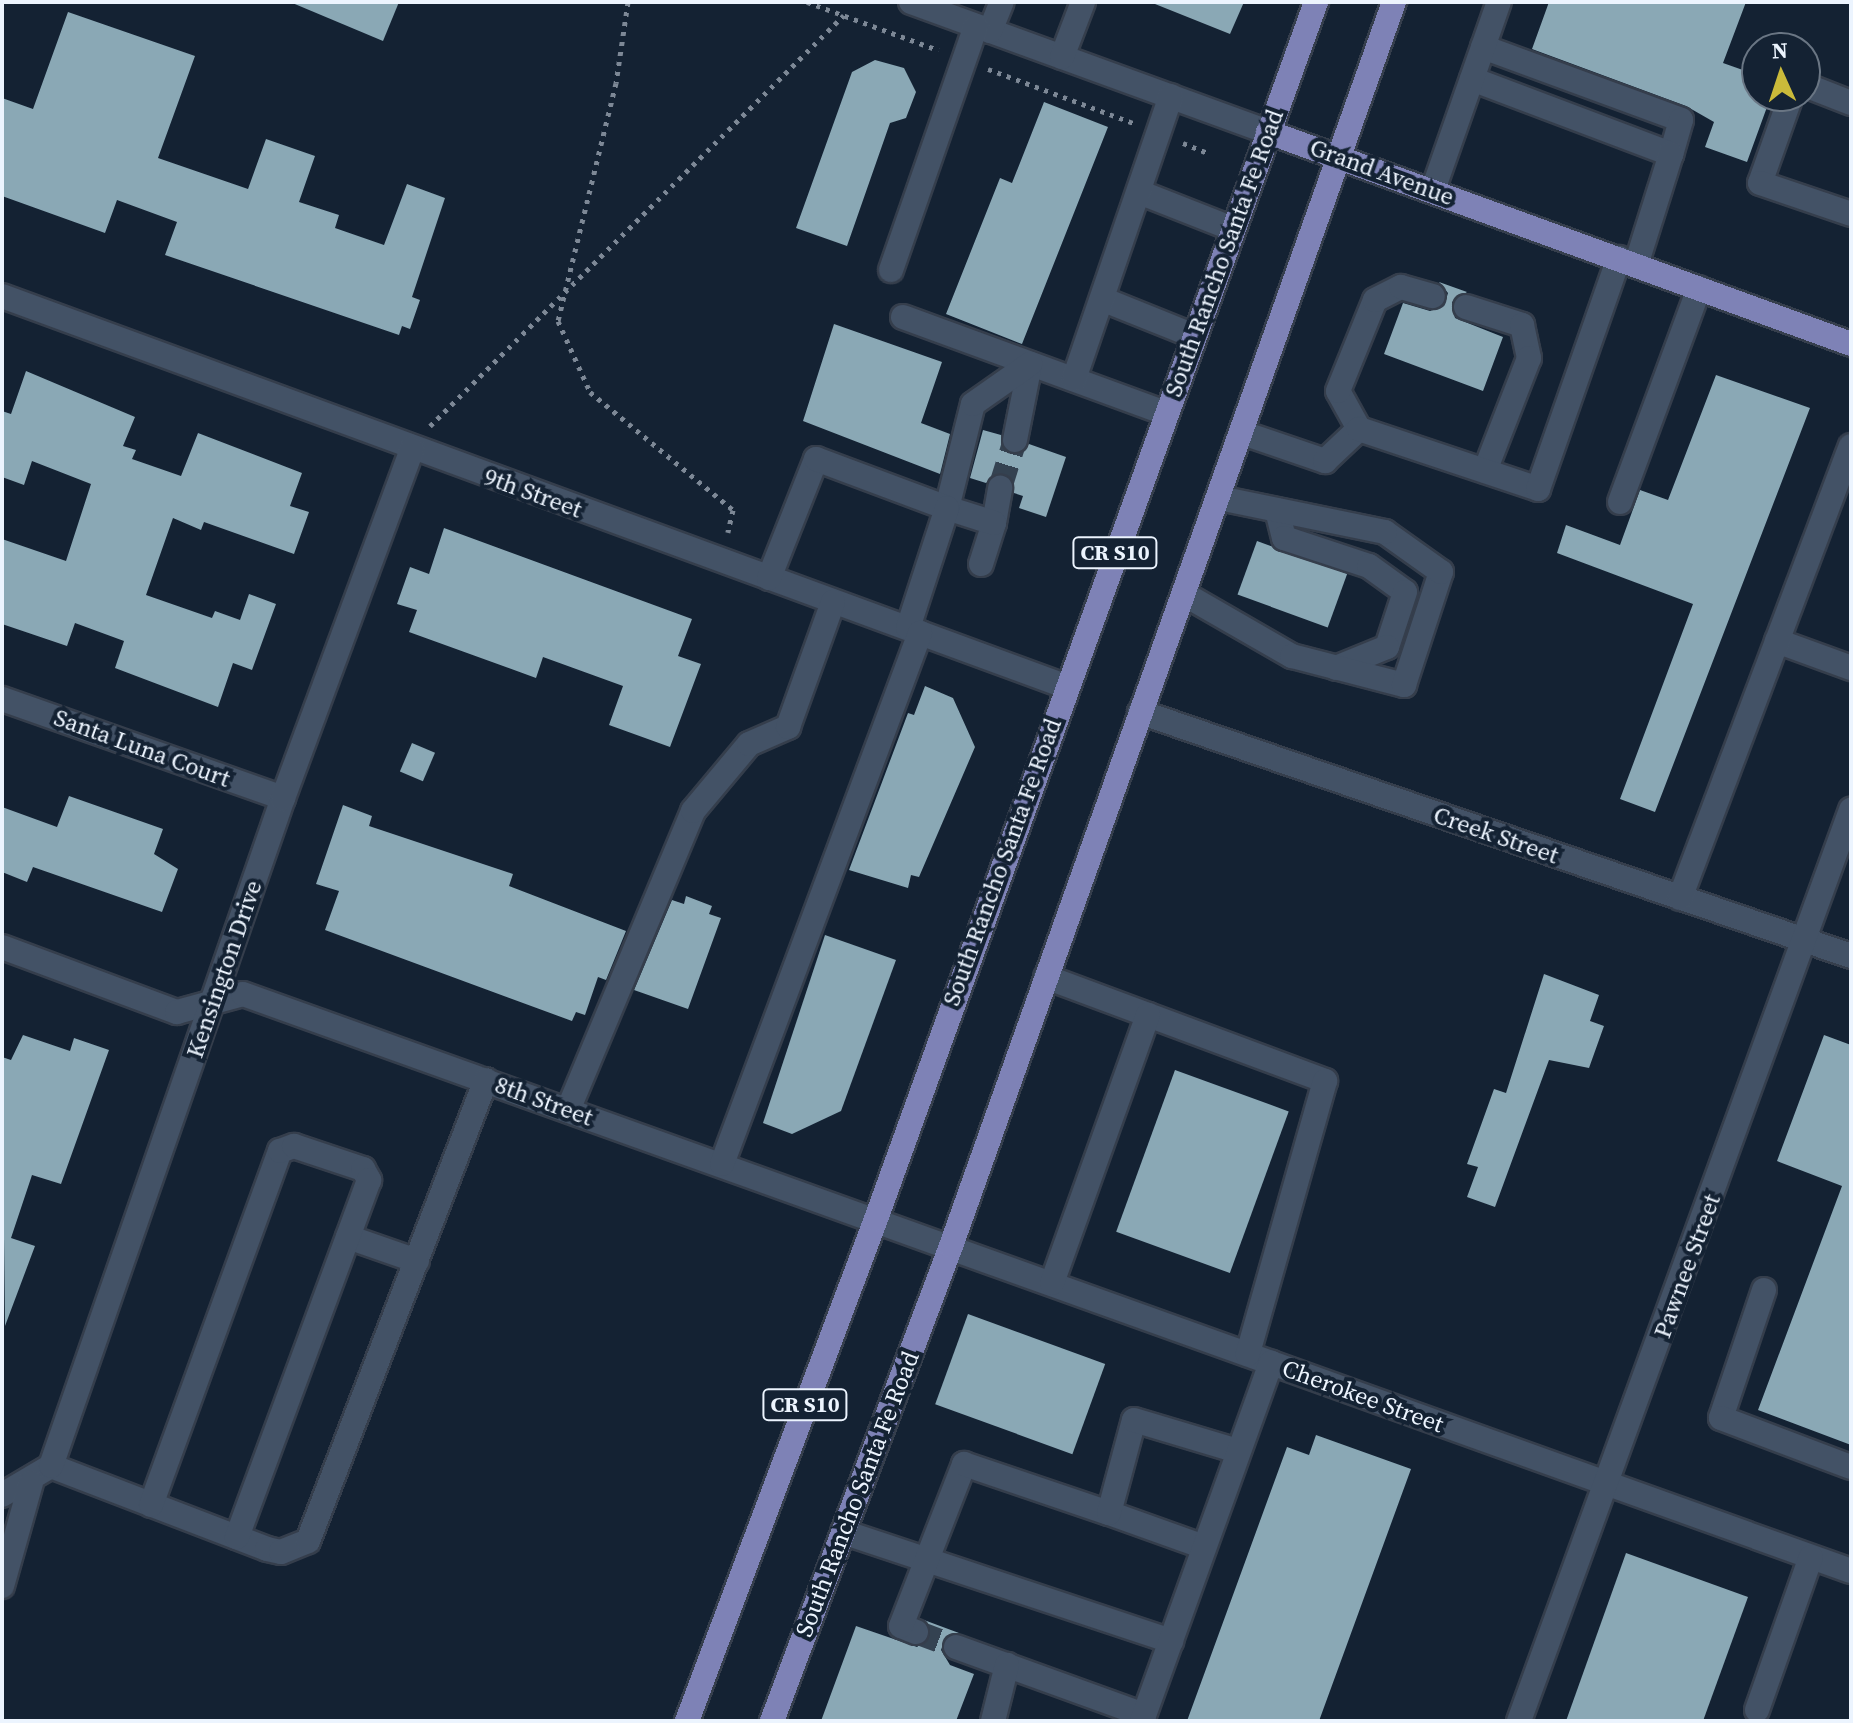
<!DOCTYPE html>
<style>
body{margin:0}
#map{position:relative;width:1853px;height:1723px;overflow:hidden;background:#142233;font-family:"Source Serif 4",serif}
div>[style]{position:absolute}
.building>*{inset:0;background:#8aa8b5;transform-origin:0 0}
.minor-tunnel>*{height:24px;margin-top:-12px;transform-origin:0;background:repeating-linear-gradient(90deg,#344251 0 24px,transparent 0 36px)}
.path>*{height:5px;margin-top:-2.5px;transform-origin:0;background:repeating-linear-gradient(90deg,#7d8896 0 4px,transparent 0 10px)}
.roads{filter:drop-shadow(2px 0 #353e4c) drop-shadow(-2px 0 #353e4c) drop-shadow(0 2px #353e4c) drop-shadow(0 -2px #353e4c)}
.minor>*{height:24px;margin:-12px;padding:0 12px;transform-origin:12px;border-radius:12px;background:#435266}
.major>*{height:24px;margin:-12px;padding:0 12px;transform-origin:12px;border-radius:12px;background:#7e82b6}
span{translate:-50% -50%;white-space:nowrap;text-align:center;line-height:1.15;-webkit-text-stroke:8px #142233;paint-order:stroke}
.shield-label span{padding:2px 6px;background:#142233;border:2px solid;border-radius:6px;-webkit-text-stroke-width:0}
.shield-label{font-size:22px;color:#ecf4fe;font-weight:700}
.street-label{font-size:24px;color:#ecf4fe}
.frame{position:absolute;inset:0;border:4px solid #ecf4fe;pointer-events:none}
.north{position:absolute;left:1741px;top:32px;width:80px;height:80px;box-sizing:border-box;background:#142233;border:2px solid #6a7684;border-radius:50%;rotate:357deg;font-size:22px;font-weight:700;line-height:32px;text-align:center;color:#ecf4fe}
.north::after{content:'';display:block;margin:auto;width:28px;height:36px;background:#caba3a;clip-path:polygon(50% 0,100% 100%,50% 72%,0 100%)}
</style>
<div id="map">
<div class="building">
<i style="clip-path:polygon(290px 2px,399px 2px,383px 41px)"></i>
<i style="clip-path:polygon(1150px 2px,1244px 2px,1230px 34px)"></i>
<i style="clip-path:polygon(1549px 2px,1746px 2px,1723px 63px,1757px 75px,1757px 96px,1771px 96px,1747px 162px,1705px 147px,1714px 122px,1686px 106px,1532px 49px)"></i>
<i style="clip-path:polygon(68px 12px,195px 56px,158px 158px,248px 189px,266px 139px,315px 156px,299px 202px,339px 215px,335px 228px,384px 245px,407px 184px,445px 198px,412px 297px,420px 300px,410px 329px,402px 326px,399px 335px,165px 255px,177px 222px,117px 200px,105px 233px,2px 196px,2px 98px,33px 109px)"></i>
<i style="clip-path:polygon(875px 60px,904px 68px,916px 92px,906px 118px,890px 123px,847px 246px,796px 228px,852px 72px)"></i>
<i style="clip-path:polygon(1044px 102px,1108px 127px,1022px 344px,946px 314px,1000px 178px,1012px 183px)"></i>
<i style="clip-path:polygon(1439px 282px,1467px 292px,1452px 302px,1455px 318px,1503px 337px,1483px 391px,1384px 354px,1403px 303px,1430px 311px,1444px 306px,1448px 293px)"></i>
<i style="clip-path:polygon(834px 324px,942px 362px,921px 423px,950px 434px,940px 474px,803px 421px)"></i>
<i style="clip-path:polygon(26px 371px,135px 417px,123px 446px,136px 450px,132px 459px,181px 476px,198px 433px,302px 473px,290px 506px,309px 512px,294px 554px,204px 522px,201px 530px,173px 518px,146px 595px,212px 618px,215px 611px,240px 620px,249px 594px,276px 604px,252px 670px,233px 663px,218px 707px,115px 668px,124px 641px,75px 623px,67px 646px,2px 624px,2px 539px,66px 561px,91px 484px,32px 461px,24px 485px,2px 477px,2px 411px,11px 414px)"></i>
<i style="clip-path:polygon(1716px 375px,1810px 408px,1655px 812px,1620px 799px,1693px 604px,1557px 553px,1566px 525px,1620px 545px,1640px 490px,1668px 500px)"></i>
<i style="clip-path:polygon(983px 430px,1001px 435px,1011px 454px,1029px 444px,1066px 457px,1046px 517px,1019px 508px,1023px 496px,1014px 493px,1009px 476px,996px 474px,986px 483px,970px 478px)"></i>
<i style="clip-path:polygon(444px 528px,692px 619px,678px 656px,701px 664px,670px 747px,609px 725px,623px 686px,543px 657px,536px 678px,409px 632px,417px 610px,397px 604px,410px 567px,429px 574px)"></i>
<i style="left:1257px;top:541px;width:96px;height:57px;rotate:20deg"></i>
<i style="clip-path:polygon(925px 686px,953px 698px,975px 747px,919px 877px,911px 875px,908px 888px,849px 870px,908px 713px,914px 715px)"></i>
<i style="left:412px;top:743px;width:25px;height:31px;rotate:23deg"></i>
<i style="clip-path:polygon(69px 796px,163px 829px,154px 854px,178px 869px,162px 912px,33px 867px,27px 882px,2px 872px,2px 807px,57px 827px)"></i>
<i style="clip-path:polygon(343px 805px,372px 816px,369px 826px,513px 874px,509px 886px,626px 931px,606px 980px,598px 977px,585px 1015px,576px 1012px,572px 1021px,325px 930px,339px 891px,316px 884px)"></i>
<i style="clip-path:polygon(686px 896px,712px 906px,709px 914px,721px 918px,688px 1009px,634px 990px,672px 900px,684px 904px)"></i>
<i style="clip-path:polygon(825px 935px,896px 960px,841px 1111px,792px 1134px,763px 1123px)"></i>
<i style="clip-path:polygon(1544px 974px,1599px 995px,1590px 1021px,1604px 1026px,1589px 1068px,1549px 1060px,1495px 1207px,1467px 1197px,1478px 1167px,1467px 1164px,1494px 1089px,1506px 1093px)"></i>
<i style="clip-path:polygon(23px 1035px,70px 1051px,74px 1038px,109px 1050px,61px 1184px,32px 1175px,11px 1238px,35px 1246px,5px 1326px,2px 1057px,11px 1060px)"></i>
<i style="clip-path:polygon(1824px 1035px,1851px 1045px,1851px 1445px,1758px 1410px,1842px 1186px,1777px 1161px)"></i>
<i style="left:1175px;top:1070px;width:121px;height:172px;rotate:20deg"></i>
<i style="left:968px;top:1314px;width:146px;height:96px;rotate:20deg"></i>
<i style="clip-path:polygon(1316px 1435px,1411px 1469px,1319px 1721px,1187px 1721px,1287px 1447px,1309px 1455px)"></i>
<i style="clip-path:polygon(1626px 1553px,1748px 1597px,1703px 1721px,1566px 1721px)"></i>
<i style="clip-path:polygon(924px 1620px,959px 1633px,946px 1636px,941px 1650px,950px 1665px,974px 1674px,956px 1721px,821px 1721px,856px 1626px,917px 1647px,930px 1637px)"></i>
</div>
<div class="minor-tunnel">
<i style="left:1000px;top:488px;width:50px;rotate:-72.6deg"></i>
<i style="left:916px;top:1632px;width:43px;rotate:20.6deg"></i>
</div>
<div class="path">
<i style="left:628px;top:2px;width:82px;rotate:98.4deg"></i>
<i style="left:616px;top:83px;width:245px;rotate:103.7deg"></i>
<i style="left:558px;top:321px;width:78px;rotate:65.7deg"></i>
<i style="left:590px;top:392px;width:185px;rotate:39.5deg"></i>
<i style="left:733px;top:510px;width:23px;rotate:103deg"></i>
<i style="left:807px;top:2px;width:140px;rotate:20.1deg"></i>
<i style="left:988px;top:69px;width:155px;rotate:20.4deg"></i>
<i style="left:1183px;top:143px;width:29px;rotate:22deg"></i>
<i style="left:430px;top:426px;width:583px;rotate:-44.79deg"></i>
</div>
<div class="roads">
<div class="minor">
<i style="left:911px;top:2px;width:380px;rotate:20deg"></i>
<i style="left:990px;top:31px;width:31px;rotate:-68deg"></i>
<i style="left:1483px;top:47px;width:211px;rotate:20.2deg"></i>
<i style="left:1681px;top:120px;width:35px;rotate:106deg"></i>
<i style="left:1062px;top:57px;width:59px;rotate:-69.1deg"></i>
<i style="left:1472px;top:79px;width:213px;rotate:20.7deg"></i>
<i style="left:1671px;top:154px;width:116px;rotate:107.5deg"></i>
<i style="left:1805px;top:85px;width:49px;rotate:21.4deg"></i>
<i style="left:1791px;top:96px;width:92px;rotate:109.6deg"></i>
<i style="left:1760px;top:183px;width:96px;rotate:18.8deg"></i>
<i style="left:1433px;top:190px;width:199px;rotate:-70.7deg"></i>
<i style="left:1139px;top:192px;width:101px;rotate:21.5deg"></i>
<i style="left:891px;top:270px;width:258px;rotate:-70.8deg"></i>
<i style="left:2px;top:296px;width:1132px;rotate:20.15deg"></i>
<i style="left:1102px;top:299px;width:99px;rotate:21.9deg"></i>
<i style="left:1466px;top:307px;width:59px;rotate:17.8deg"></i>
<i style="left:1522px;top:325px;width:34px;rotate:78deg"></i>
<i style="left:1529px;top:358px;width:121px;rotate:111.3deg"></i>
<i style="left:903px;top:317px;width:280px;rotate:20.1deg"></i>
<i style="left:1074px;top:379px;width:299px;rotate:-71.1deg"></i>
<i style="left:1359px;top:429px;width:43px;rotate:-118.9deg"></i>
<i style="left:1338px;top:391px;width:98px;rotate:-67.9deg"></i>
<i style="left:1375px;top:300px;width:29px;rotate:-27deg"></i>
<i style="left:1401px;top:287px;width:33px;rotate:16deg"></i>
<i style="left:1243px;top:433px;width:87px;rotate:18.9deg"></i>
<i style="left:1325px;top:461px;width:47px;rotate:-43.3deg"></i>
<i style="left:1359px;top:429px;width:189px;rotate:18.5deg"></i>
<i style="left:1538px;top:489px;width:245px;rotate:-70.7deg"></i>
<i style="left:1015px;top:440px;width:77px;rotate:-78.8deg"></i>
<i style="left:1620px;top:502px;width:228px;rotate:-69.7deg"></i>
<i style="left:1277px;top:510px;width:29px;rotate:76deg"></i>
<i style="left:1284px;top:538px;width:89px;rotate:18.2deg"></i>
<i style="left:1369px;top:566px;width:44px;rotate:35.8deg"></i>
<i style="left:1405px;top:592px;width:58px;rotate:108.1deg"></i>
<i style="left:1387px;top:647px;width:55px;rotate:157.6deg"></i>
<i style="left:994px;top:523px;width:36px;rotate:-80deg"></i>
<i style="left:981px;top:564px;width:43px;rotate:-72.4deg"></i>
<i style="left:994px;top:523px;width:49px;rotate:-162.3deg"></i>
<i style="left:947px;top:508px;width:107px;rotate:-76deg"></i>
<i style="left:973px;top:404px;width:70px;rotate:-35.1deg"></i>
<i style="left:769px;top:578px;width:128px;rotate:-68.4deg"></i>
<i style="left:816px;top:459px;width:140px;rotate:20.5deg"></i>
<i style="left:947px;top:508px;width:126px;rotate:108deg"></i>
<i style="left:1184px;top:594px;width:125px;rotate:29.9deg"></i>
<i style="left:1292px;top:656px;width:116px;rotate:14.5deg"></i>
<i style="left:1404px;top:685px;width:119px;rotate:-71.9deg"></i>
<i style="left:1441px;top:572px;width:69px;rotate:-144.5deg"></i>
<i style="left:1385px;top:532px;width:168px;rotate:-168.4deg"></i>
<i style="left:1777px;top:641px;width:79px;rotate:20deg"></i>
<i style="left:2px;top:699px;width:298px;rotate:19.4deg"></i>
<i style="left:1140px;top:712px;width:752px;rotate:18.94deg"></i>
<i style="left:1680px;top:898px;width:483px;rotate:-69.3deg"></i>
<i style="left:2px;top:947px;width:187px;rotate:20.4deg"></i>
<i style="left:177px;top:1012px;width:68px;rotate:-15.3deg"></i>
<i style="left:243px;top:994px;width:1708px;rotate:19.74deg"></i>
<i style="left:1046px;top:977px;width:298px;rotate:20.4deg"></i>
<i style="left:1325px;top:1081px;width:284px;rotate:105.8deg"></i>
<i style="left:568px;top:1110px;width:324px;rotate:-67.3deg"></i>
<i style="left:693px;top:811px;width:87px;rotate:-50.1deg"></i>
<i style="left:749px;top:744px;width:43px;rotate:-23.6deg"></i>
<i style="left:788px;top:727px;width:133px;rotate:-70.2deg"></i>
<i style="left:722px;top:1164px;width:567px;rotate:-69.55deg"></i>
<i style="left:348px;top:1237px;width:73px;rotate:19.2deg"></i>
<i style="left:1052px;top:1283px;width:285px;rotate:-70.3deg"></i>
<i style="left:1764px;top:1290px;width:135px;rotate:108.6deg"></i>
<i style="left:1721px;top:1418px;width:139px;rotate:20.7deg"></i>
<i style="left:51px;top:1466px;width:231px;rotate:21deg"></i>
<i style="left:267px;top:1549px;width:14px;rotate:12deg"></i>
<i style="left:281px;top:1552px;width:29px;rotate:-22deg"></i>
<i style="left:308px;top:1541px;width:494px;rotate:-68.9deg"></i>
<i style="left:2px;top:1495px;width:57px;rotate:-30.6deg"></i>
<i style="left:51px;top:1466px;width:707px;rotate:-70.85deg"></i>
<i style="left:283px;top:798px;width:372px;rotate:-69.7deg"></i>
<i style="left:151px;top:1505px;width:377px;rotate:-70deg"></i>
<i style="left:280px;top:1151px;width:15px;rotate:-20deg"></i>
<i style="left:294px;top:1146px;width:73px;rotate:18.4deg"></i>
<i style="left:363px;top:1169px;width:13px;rotate:61deg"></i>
<i style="left:369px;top:1180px;width:381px;rotate:110.3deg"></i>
<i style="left:1109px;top:1513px;width:101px;rotate:19.7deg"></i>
<i style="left:843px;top:1532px;width:346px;rotate:18.4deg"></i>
<i style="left:2px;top:1586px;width:107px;rotate:-74.3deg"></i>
<i style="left:916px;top:1632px;width:16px;rotate:-158deg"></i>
<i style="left:901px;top:1626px;width:174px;rotate:-68.7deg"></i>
<i style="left:964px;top:1464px;width:153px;rotate:18.7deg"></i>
<i style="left:1109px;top:1513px;width:96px;rotate:-75deg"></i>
<i style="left:1134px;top:1420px;width:109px;rotate:16.6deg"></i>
<i style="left:956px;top:1647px;width:200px;rotate:19.9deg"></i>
<i style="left:1757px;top:1710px;width:162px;rotate:-70.6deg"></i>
<i style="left:993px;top:1721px;width:58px;rotate:-76deg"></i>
<i style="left:1142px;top:1721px;width:381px;rotate:-70.2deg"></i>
<i style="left:1519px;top:1721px;width:970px;rotate:-69.98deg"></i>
</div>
<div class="major">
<i style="left:1268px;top:132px;width:620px;rotate:19.98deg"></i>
<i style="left:687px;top:1721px;width:536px;rotate:-69.37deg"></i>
<i style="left:876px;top:1219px;width:1294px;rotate:-70.12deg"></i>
<i style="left:772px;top:1721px;width:508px;rotate:-69.35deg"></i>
<i style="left:951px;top:1246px;width:1321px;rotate:-70.4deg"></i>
</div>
</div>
<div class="shield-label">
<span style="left:1115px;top:553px">CR S10</span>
<span style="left:805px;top:1405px">CR S10</span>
</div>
<div class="street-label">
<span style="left:1382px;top:172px;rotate:20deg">Grand Avenue</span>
<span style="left:1224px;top:253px;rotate:-70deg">South Rancho Santa Fe Road</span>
<span style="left:533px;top:493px;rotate:20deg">9th Street</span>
<span style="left:142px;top:748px;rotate:20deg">Santa Luna Court</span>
<span style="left:1496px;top:835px;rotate:19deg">Creek Street</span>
<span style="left:1002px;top:862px;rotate:-70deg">South Rancho Santa Fe Road</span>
<span style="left:224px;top:969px;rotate:-71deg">Kensington Drive</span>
<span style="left:544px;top:1101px;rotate:20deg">8th Street</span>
<span style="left:1687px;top:1266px;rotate:-70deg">Pawnee Street</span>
<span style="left:1363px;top:1396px;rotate:20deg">Cherokee Street</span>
<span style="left:857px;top:1494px;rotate:-69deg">South Rancho Santa Fe Road</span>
</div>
<div class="frame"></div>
<div class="north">N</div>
</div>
